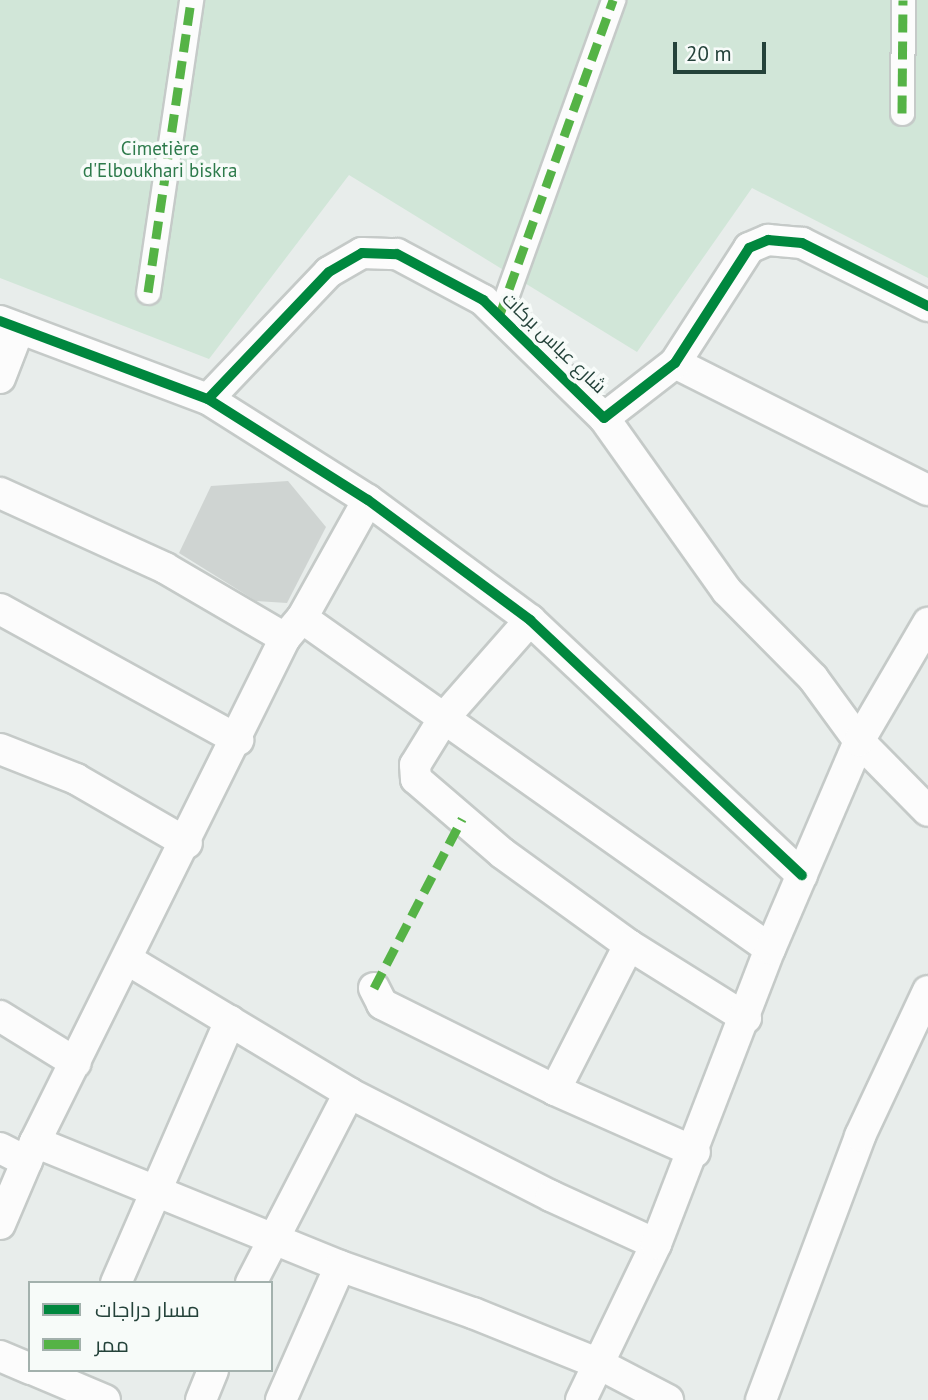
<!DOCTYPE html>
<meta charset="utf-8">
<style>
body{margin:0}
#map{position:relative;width:928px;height:1400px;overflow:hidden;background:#e8edeb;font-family:"PT Sans",Cairo,sans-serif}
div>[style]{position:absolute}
.green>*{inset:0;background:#d1e6d8}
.building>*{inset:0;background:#cfd4d2}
.roads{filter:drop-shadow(2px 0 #c5cac8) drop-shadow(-2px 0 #c5cac8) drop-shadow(0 2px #c5cac8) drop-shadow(0 -2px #c5cac8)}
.pedestrian>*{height:23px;margin:-11.5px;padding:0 11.5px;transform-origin:11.5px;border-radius:11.5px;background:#fcfcfc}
.minor>*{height:30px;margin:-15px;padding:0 15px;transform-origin:15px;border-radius:15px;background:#fcfcfc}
.quiet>*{height:9px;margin-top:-4.5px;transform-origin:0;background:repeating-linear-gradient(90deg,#55b346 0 18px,transparent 0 27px)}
.cycleway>*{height:10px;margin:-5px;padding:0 5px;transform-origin:5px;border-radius:5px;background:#00873e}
span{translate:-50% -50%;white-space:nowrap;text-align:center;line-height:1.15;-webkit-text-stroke:7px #f7fbf9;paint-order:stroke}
.park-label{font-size:19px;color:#2d7a4b}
.street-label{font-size:19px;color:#24423a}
.legend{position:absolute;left:28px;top:1281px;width:245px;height:91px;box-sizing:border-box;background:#f7fbf9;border:2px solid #a3b1ad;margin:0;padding:9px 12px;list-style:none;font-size:21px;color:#24423a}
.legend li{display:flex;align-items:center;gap:14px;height:35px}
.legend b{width:35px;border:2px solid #a3b1ad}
.scale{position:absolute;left:673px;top:42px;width:93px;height:32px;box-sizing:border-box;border:4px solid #24423a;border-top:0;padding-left:9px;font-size:21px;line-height:24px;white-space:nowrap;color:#24423a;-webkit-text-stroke:5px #f7fbf9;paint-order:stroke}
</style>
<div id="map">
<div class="green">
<i style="clip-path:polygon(0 0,928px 0,928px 278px,752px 188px,637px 352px,349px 175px,209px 359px,0 278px)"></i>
</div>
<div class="building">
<i style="clip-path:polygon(288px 481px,326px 527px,287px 603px,256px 601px,179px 553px,211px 486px)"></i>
</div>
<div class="roads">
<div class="pedestrian">
<i style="left:902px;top:113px;width:113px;rotate:-89.5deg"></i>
<i style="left:148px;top:292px;width:295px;rotate:-81.6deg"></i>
<i style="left:500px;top:314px;width:334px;rotate:-70.2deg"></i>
</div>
<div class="minor">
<i style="left:0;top:321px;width:222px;rotate:20.6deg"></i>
<i style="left:208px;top:399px;width:189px;rotate:32.3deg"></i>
<i style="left:368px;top:500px;width:202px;rotate:36.5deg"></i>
<i style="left:530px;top:620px;width:373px;rotate:43.2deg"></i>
<i style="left:675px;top:363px;width:283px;rotate:26.7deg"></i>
<i style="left:0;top:378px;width:53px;rotate:-68.8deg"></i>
<i style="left:208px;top:399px;width:175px;rotate:-46.4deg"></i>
<i style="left:329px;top:272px;width:38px;rotate:-30deg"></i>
<i style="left:362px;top:253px;width:35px;rotate:2deg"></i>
<i style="left:397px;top:254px;width:98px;rotate:28.1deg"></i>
<i style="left:483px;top:300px;width:169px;rotate:44.3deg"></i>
<i style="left:604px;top:418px;width:90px;rotate:-37.8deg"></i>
<i style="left:675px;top:363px;width:137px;rotate:-57.2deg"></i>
<i style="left:749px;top:248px;width:21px;rotate:-23deg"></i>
<i style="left:768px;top:240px;width:34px;rotate:5deg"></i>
<i style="left:802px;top:243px;width:141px;rotate:26.6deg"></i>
<i style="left:604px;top:418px;width:212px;rotate:54.6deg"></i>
<i style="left:727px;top:591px;width:122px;rotate:45.3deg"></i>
<i style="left:813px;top:678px;width:78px;rotate:53.9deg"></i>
<i style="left:859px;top:741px;width:98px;rotate:45.4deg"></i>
<i style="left:0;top:493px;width:181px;rotate:24.4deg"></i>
<i style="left:165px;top:568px;width:139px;rotate:30.3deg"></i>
<i style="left:0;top:609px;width:272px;rotate:28.8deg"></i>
<i style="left:302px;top:618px;width:573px;rotate:35.27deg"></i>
<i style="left:530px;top:620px;width:130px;rotate:131.3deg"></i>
<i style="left:444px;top:718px;width:55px;rotate:121.7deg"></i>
<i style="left:415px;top:765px;width:14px;rotate:86deg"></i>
<i style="left:416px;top:779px;width:113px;rotate:40.7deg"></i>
<i style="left:502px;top:853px;width:157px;rotate:35.9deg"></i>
<i style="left:629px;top:945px;width:138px;rotate:32deg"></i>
<i style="left:0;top:749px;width:82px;rotate:21.5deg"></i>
<i style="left:76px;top:779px;width:128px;rotate:30deg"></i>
<i style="left:629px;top:945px;width:163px;rotate:117deg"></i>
<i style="left:555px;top:1090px;width:153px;rotate:23.9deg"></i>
<i style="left:128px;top:960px;width:258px;rotate:31deg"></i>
<i style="left:349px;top:1093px;width:227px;rotate:27deg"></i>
<i style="left:551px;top:1196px;width:115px;rotate:24.6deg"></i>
<i style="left:374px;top:988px;width:18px;rotate:63deg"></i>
<i style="left:382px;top:1004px;width:193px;rotate:26.4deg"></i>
<i style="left:0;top:1016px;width:89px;rotate:31.7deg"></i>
<i style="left:35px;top:1142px;width:329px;rotate:22.1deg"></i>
<i style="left:340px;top:1266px;width:141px;rotate:19.5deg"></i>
<i style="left:473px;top:1313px;width:136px;rotate:22deg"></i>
<i style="left:599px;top:1364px;width:78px;rotate:27.6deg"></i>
<i style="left:0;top:1148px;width:30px;rotate:27deg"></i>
<i style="left:0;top:1224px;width:89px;rotate:-66.9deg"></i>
<i style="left:35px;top:1142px;width:563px;rotate:-63.62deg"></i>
<i style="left:285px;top:638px;width:26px;rotate:-50deg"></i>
<i style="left:302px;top:618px;width:135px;rotate:-60.8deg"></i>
<i style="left:116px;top:1283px;width:286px;rotate:-66.5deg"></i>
<i style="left:251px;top:1283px;width:214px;rotate:-62.7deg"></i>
<i style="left:0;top:1356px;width:33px;rotate:23deg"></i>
<i style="left:34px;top:1370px;width:77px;rotate:22.9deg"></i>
<i style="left:201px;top:1400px;width:32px;rotate:-68deg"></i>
<i style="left:281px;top:1400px;width:146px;rotate:-66.2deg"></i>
<i style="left:581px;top:1400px;width:173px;rotate:-64.3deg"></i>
<i style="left:656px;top:1244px;width:316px;rotate:-68.9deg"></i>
<i style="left:770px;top:949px;width:226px;rotate:-66.8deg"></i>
<i style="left:859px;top:741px;width:137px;rotate:-59.7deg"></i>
<i style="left:761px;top:1400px;width:282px;rotate:-69.4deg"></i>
<i style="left:860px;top:1136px;width:160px;rotate:-64.9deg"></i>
</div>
</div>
<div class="quiet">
<i style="left:902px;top:113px;width:113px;rotate:-89.5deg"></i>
<i style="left:148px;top:292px;width:295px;rotate:-81.6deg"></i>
<i style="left:500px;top:314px;width:334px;rotate:-70.2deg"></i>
<i style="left:374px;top:988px;width:191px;rotate:-62.5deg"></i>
</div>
<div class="cycleway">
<i style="left:0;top:321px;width:222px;rotate:20.6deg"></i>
<i style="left:208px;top:399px;width:189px;rotate:32.3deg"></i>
<i style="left:368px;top:500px;width:202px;rotate:36.5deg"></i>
<i style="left:530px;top:620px;width:373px;rotate:43.2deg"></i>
<i style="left:208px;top:399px;width:175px;rotate:-46.4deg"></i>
<i style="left:329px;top:272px;width:38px;rotate:-30deg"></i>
<i style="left:362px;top:253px;width:35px;rotate:2deg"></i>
<i style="left:397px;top:254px;width:98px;rotate:28.1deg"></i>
<i style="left:483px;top:300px;width:169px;rotate:44.3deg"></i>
<i style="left:604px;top:418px;width:90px;rotate:-37.8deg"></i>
<i style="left:675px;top:363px;width:137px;rotate:-57.2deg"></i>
<i style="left:749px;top:248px;width:21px;rotate:-23deg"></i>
<i style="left:768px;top:240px;width:34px;rotate:5deg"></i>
<i style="left:802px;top:243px;width:141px;rotate:26.6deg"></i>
</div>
<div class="park-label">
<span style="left:160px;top:160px">Cimetière<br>d'Elboukhari biskra</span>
</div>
<div class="street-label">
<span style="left:554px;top:343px;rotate:44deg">شارع عباس بركات</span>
</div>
<ul class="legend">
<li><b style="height:9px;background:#00873e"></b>مسار دراجات</li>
<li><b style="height:9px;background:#55b346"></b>ممر</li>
</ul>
<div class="scale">20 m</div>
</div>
